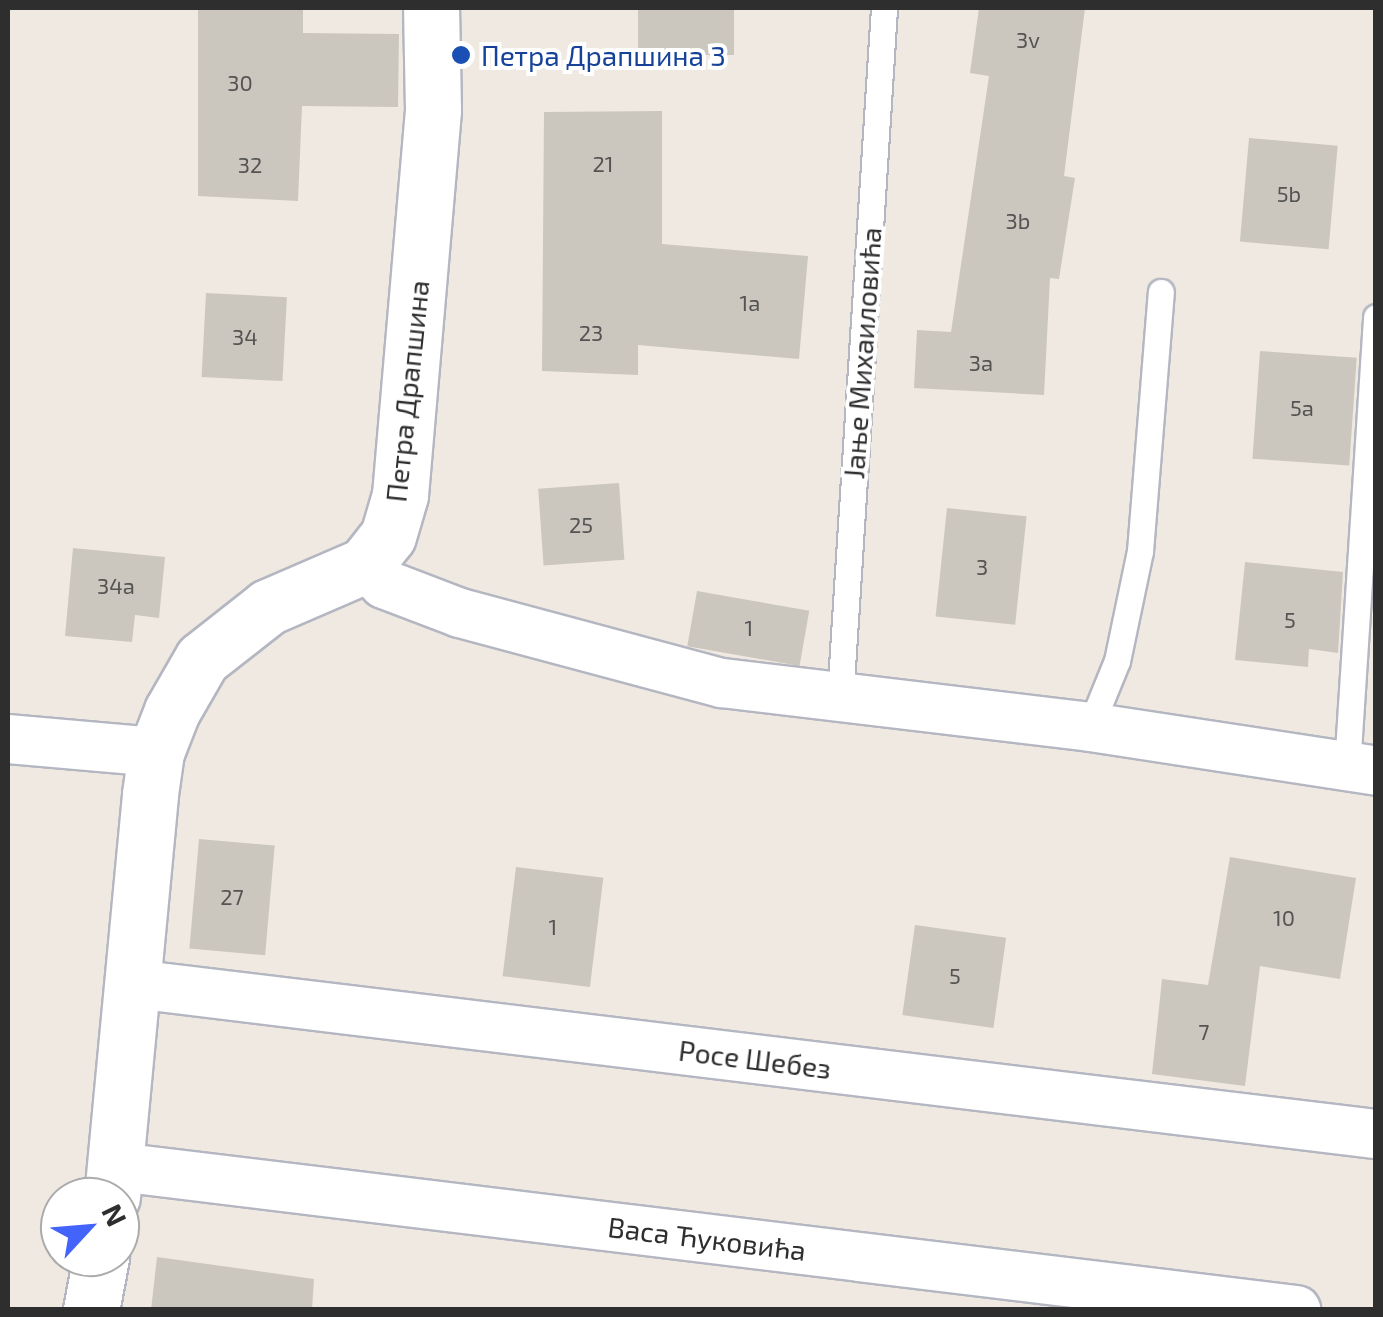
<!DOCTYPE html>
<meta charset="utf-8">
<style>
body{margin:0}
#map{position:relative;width:1383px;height:1317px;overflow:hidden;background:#efe9e1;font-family:"Exo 2",sans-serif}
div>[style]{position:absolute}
.building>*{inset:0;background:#cbc7bf;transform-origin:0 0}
.roads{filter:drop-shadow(2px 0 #b4b7c1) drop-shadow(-2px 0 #b4b7c1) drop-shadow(0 2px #b4b7c1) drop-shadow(0 -2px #b4b7c1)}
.service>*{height:25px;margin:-12.5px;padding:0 12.5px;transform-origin:12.5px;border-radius:12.5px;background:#fff}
.minor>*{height:48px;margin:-24px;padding:0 24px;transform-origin:24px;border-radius:24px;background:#fff}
.tertiary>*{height:55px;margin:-27.5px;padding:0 27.5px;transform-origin:27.5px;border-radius:27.5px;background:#fff}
.dots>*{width:28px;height:28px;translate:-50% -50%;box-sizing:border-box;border:5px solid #fff;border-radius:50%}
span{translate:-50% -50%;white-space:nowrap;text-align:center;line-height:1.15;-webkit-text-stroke:8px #fff;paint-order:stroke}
.number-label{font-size:22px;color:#555452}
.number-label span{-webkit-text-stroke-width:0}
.transit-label{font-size:28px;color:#164399}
.left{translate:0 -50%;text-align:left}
.street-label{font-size:28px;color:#2e2e2e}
.frame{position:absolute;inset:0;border:10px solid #2e2e2e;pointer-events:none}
.north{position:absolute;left:40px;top:1177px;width:100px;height:100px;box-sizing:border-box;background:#fff;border:2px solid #ababab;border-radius:50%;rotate:64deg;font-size:28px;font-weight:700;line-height:40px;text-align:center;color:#2e2e2e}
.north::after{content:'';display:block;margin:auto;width:35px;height:45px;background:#4264fb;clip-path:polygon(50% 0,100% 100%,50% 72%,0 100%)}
</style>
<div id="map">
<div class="building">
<i style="clip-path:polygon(198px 8px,303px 8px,303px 33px,399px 34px,398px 107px,302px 106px,298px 201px,198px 196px)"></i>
<i style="left:638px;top:8px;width:96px;height:47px"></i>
<i style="clip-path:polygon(979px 8px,1085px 8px,1064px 176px,1075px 178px,1059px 279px,1050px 278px,1044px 395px,914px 388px,917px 330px,951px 332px,989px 76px,970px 73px)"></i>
<i style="clip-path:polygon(662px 111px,662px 244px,808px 256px,799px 359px,638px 345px,638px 375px,542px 371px,544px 112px)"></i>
<i style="left:1249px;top:138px;width:89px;height:104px;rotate:5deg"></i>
<i style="left:206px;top:293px;width:81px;height:84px;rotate:3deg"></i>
<i style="left:1260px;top:351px;width:97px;height:108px;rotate:4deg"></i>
<i style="left:619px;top:483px;width:77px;height:81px;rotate:86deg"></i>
<i style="left:947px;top:508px;width:80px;height:109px;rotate:6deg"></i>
<i style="clip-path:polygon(73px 548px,165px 557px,159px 618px,135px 615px,132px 642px,65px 636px)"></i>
<i style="clip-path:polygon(1245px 562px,1343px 572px,1338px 653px,1309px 649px,1308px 667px,1235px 660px)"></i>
<i style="left:697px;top:591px;width:114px;height:56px;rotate:10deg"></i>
<i style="left:199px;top:839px;width:76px;height:110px;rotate:5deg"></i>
<i style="clip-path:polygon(1230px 857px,1356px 878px,1340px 979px,1260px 966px,1245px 1086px,1152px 1074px,1162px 979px,1208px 985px)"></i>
<i style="left:516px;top:867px;width:88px;height:110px;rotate:7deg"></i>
<i style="left:915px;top:925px;width:92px;height:91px;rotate:8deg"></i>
<i style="clip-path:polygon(157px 1257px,314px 1279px,312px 1310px,151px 1310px)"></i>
</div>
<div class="roads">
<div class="service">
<i style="left:840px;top:698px;width:691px;rotate:-86.35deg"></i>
<i style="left:1090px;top:727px;width:71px;rotate:-67.8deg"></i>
<i style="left:1117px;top:661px;width:112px;rotate:-78.2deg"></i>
<i style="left:1140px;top:551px;width:260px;rotate:-85.4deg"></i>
<i style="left:1347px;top:767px;width:451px;rotate:-86.3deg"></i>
</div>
<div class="minor">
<i style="left:365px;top:565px;width:27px;rotate:45deg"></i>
<i style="left:384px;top:584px;width:81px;rotate:20.9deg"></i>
<i style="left:460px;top:613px;width:271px;rotate:15deg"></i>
<i style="left:722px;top:683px;width:371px;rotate:6.8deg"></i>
<i style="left:1090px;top:727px;width:289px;rotate:8.7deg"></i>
<i style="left:8px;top:739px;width:149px;rotate:5deg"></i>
<i style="left:134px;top:984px;width:1251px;rotate:6.89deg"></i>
<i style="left:118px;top:1167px;width:1187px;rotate:6.92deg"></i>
</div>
<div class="tertiary">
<i style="left:112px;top:1197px;width:405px;rotate:-84.6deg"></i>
<i style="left:150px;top:794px;width:42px;rotate:-81.9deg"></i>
<i style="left:156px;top:752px;width:44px;rotate:-68.7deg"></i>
<i style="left:172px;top:711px;width:60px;rotate:-60deg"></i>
<i style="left:202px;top:659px;width:84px;rotate:-38.2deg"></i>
<i style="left:268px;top:607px;width:106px;rotate:-23.4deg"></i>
<i style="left:365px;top:565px;width:37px;rotate:-52deg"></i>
<i style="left:388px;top:536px;width:43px;rotate:-73.7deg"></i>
<i style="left:400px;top:495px;width:386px;rotate:-85.1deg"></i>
<i style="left:433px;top:110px;width:102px;rotate:-91.1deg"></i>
<i style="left:91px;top:1310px;width:54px;rotate:-79.3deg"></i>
</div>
</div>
<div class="dots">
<i style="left:461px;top:55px;background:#1a4fb4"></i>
</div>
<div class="number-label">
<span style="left:1028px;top:40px">3v</span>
<span style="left:240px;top:83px">30</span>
<span style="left:603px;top:164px">21</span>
<span style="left:250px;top:165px">32</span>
<span style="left:1289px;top:194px">5b</span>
<span style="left:1018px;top:221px">3b</span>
<span style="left:750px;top:303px">1a</span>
<span style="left:591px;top:333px">23</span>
<span style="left:245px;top:337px">34</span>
<span style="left:981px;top:363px">3a</span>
<span style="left:1302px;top:408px">5a</span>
<span style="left:581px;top:525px">25</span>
<span style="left:982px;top:567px">3</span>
<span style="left:116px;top:586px">34a</span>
<span style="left:1290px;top:620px">5</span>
<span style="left:749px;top:628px">1</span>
<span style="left:232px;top:897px">27</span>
<span style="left:1284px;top:918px">10</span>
<span style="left:553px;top:927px">1</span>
<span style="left:955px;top:976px">5</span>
<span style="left:1204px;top:1032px">7</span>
</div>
<div class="transit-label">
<span class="left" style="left:481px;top:55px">Петра Драпшина 3</span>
</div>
<div class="street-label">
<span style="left:862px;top:353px;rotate:-86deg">Јање Михаиловића</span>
<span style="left:407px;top:391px;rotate:-84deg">Петра Драпшина</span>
<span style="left:755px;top:1059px;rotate:7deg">Росе Шебез</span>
<span style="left:707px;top:1238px;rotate:7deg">Васа Ћуковића</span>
</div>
<div class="frame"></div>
<div class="north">N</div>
</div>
